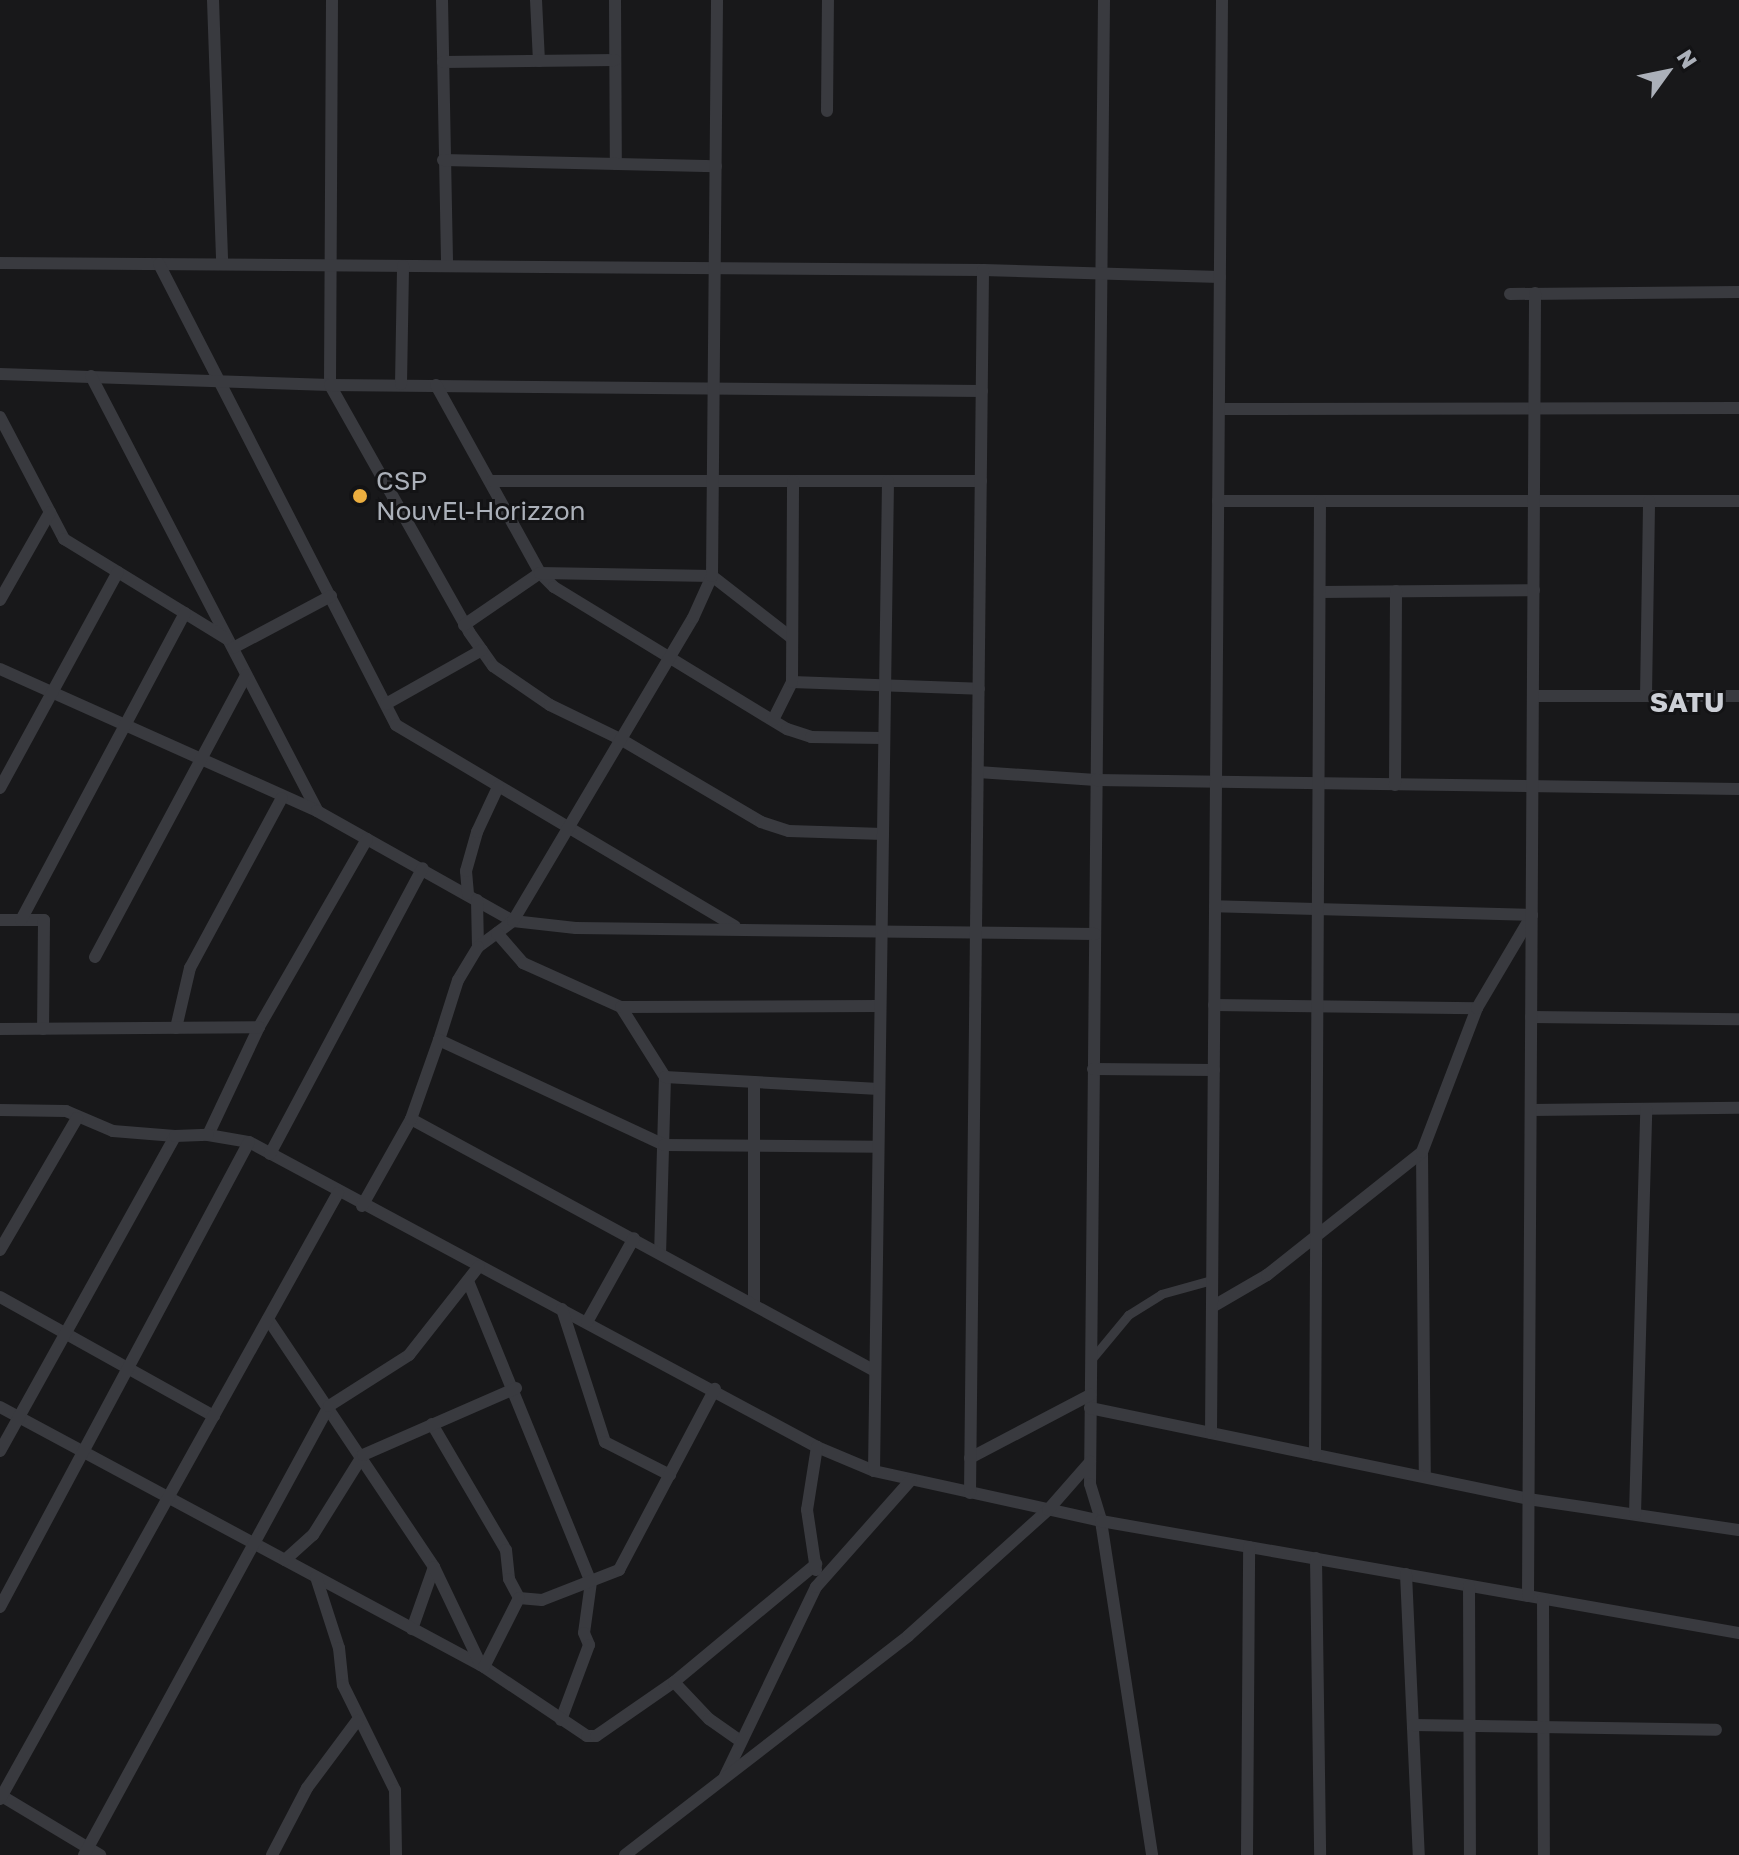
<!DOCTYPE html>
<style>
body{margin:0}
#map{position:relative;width:1739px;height:1855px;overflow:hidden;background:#18181a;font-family:"Golos Text",sans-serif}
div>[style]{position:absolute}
.pedestrian>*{height:9px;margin:-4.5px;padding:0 4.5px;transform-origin:4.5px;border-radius:4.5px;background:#393a3f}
.minor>*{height:12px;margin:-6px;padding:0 6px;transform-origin:6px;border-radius:6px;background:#393a3f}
.dots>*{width:22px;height:22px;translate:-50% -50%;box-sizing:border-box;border:4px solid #131315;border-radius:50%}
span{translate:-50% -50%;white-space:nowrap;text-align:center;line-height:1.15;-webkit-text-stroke:6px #131315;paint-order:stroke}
.poi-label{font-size:26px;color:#abb0b9}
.left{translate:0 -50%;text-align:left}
.neighbourhood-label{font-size:28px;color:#cccfd6;font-weight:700}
.north{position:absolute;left:1627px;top:32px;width:80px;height:80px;-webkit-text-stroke:6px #131315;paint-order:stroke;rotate:57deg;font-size:22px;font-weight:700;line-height:32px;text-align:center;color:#abb0b9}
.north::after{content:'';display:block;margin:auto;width:28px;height:36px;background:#abb0b9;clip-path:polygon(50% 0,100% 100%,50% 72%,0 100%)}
</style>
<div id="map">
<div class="pedestrian">
<i style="left:1090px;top:1361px;width:60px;rotate:-50.4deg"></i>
<i style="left:1128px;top:1315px;width:39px;rotate:-32deg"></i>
<i style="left:1161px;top:1294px;width:53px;rotate:-15.4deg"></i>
</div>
<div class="minor">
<i style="left:213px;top:0;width:264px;rotate:88deg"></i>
<i style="left:332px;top:0;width:385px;rotate:90.3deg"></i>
<i style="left:330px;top:385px;width:283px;rotate:60.6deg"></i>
<i style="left:469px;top:632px;width:42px;rotate:54.8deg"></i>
<i style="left:493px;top:666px;width:69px;rotate:34.4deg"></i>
<i style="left:550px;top:705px;width:80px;rotate:25.9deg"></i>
<i style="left:622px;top:740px;width:161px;rotate:30.5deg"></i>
<i style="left:761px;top:822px;width:29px;rotate:18deg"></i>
<i style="left:789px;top:831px;width:94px;rotate:1.8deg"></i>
<i style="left:442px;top:0;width:266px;rotate:88.9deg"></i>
<i style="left:536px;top:0;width:61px;rotate:87.2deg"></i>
<i style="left:615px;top:0;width:164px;rotate:89.7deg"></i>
<i style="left:1104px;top:0;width:1484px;rotate:90.54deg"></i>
<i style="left:1090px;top:1484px;width:39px;rotate:73deg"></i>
<i style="left:1101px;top:1521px;width:338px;rotate:81.3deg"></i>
<i style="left:443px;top:62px;width:172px;rotate:-0.7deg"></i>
<i style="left:827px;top:111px;width:111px;rotate:-89.5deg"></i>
<i style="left:443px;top:160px;width:273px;rotate:1.3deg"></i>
<i style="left:0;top:263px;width:983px;rotate:0.41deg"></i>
<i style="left:983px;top:270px;width:237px;rotate:1.7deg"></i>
<i style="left:159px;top:264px;width:518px;rotate:62.79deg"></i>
<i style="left:396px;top:725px;width:394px;rotate:30.7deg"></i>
<i style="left:1510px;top:294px;width:229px;rotate:-0.5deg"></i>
<i style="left:0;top:374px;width:330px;rotate:1.9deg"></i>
<i style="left:330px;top:385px;width:652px;rotate:0.53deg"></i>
<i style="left:91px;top:376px;width:490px;rotate:62.5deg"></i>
<i style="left:401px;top:384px;width:118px;rotate:-89deg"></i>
<i style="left:436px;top:385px;width:215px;rotate:61deg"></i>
<i style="left:540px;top:573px;width:20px;rotate:45deg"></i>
<i style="left:554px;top:587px;width:273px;rotate:31.4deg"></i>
<i style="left:787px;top:729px;width:25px;rotate:18deg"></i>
<i style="left:811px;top:737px;width:73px;rotate:0.8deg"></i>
<i style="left:1219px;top:409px;width:520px;rotate:-0.11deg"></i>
<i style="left:0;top:417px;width:138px;rotate:62.3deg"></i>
<i style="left:64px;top:539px;width:191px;rotate:31.5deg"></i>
<i style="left:492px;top:481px;width:489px"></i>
<i style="left:1218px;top:501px;width:521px"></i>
<i style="left:1320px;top:592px;width:214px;rotate:-0.5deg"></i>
<i style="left:0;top:600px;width:101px;rotate:-60.4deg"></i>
<i style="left:464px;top:625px;width:92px;rotate:-34.4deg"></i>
<i style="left:540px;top:573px;width:172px;rotate:1deg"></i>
<i style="left:712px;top:576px;width:101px;rotate:37.8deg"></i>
<i style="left:233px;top:648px;width:111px;rotate:-28deg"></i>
<i style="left:0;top:669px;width:347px;rotate:24.1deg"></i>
<i style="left:317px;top:811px;width:225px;rotate:29.3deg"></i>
<i style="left:513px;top:921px;width:63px;rotate:6.3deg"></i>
<i style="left:576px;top:928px;width:519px;rotate:0.66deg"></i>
<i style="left:792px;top:682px;width:187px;rotate:2.1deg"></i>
<i style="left:1533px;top:696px;width:206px"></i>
<i style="left:1646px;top:696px;width:195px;rotate:-89.1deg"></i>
<i style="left:386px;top:704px;width:110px;rotate:-29.4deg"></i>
<i style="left:773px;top:720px;width:42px;rotate:-63.4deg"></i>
<i style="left:792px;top:682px;width:201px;rotate:-89.7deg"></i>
<i style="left:978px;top:772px;width:118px;rotate:3.9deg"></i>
<i style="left:1096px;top:780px;width:643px;rotate:0.8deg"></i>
<i style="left:1395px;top:785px;width:194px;rotate:-89.7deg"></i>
<i style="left:0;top:788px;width:246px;rotate:-61.4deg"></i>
<i style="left:367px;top:839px;width:217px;rotate:119.9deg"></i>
<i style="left:259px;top:1027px;width:119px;rotate:115.3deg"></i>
<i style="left:208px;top:1135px;width:42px;rotate:9.7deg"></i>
<i style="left:249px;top:1142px;width:645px;rotate:28.23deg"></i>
<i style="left:817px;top:1447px;width:62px;rotate:22.8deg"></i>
<i style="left:874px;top:1471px;width:232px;rotate:12.4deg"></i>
<i style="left:1101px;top:1521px;width:648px;rotate:9.96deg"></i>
<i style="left:468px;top:894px;width:23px;rotate:-95deg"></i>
<i style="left:466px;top:871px;width:41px;rotate:-74.2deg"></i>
<i style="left:477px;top:832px;width:50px;rotate:-65deg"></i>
<i style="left:477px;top:900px;width:47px;rotate:88.8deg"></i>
<i style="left:478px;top:947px;width:44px;rotate:-36.6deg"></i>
<i style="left:513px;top:921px;width:352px;rotate:-59.3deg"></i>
<i style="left:693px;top:618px;width:46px;rotate:-65.7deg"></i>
<i style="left:712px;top:576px;width:576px;rotate:-89.5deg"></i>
<i style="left:0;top:920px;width:44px"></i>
<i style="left:44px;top:920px;width:109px;rotate:90.5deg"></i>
<i style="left:21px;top:920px;width:348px;rotate:-61.9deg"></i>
<i style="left:497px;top:933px;width:40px;rotate:49deg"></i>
<i style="left:523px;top:963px;width:107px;rotate:24.2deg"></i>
<i style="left:621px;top:1007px;width:83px;rotate:57.8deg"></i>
<i style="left:665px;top:1077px;width:176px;rotate:91.6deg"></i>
<i style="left:478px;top:947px;width:39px;rotate:121deg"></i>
<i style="left:458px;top:980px;width:63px;rotate:107.6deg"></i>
<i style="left:439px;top:1040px;width:248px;rotate:25deg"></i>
<i style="left:664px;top:1145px;width:214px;rotate:0.5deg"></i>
<i style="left:95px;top:957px;width:320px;rotate:-61.8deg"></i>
<i style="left:1214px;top:1005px;width:263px;rotate:0.7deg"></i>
<i style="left:621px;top:1007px;width:259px;rotate:-0.2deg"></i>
<i style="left:1531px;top:1017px;width:208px;rotate:0.6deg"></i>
<i style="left:176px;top:1028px;width:62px;rotate:-76.9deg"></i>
<i style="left:190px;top:968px;width:193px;rotate:-61.6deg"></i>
<i style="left:0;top:1029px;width:259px;rotate:-0.4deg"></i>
<i style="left:1093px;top:1069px;width:121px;rotate:0.5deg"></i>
<i style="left:665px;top:1077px;width:214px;rotate:3.2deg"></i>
<i style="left:754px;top:1082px;width:221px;rotate:90deg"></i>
<i style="left:0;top:1110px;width:66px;rotate:0.9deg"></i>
<i style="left:66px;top:1111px;width:51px;rotate:23.1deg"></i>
<i style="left:113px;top:1131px;width:62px;rotate:4.6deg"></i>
<i style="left:1531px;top:1110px;width:208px;rotate:-0.6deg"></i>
<i style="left:411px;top:1119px;width:528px;rotate:28.51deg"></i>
<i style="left:1422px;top:1152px;width:325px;rotate:89.5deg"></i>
<i style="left:270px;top:1154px;width:324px;rotate:-61.9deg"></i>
<i style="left:362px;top:1206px;width:100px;rotate:-60.6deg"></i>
<i style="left:411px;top:1119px;width:84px;rotate:-70.5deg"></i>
<i style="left:0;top:1250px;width:153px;rotate:-59.7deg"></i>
<i style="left:468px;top:1281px;width:325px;rotate:67.8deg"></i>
<i style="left:591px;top:1582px;width:51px;rotate:97.8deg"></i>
<i style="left:584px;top:1633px;width:13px;rotate:67deg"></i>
<i style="left:589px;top:1645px;width:80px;rotate:110.5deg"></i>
<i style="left:0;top:1297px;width:245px;rotate:29.1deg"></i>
<i style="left:1212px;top:1307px;width:64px;rotate:-30.2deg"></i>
<i style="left:1267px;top:1275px;width:198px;rotate:-38.4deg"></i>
<i style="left:1422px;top:1152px;width:154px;rotate:-69.1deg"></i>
<i style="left:1477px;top:1008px;width:108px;rotate:-59.4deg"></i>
<i style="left:1532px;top:915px;width:317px;rotate:-178.4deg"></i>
<i style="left:562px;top:1309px;width:140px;rotate:72.1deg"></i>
<i style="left:605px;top:1442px;width:73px;rotate:26.9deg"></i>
<i style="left:268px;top:1319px;width:298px;rotate:56.2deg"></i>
<i style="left:434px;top:1567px;width:66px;rotate:109.5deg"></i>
<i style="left:587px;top:1322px;width:96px;rotate:-60.8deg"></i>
<i style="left:0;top:1407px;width:549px;rotate:28.24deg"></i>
<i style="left:484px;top:1667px;width:124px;rotate:33.8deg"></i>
<i style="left:587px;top:1736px;width:9px"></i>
<i style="left:596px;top:1736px;width:95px;rotate:-34.7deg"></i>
<i style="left:674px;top:1682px;width:185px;rotate:-39.7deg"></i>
<i style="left:1090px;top:1408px;width:447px;rotate:11.7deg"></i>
<i style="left:1528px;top:1499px;width:213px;rotate:8.4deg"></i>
<i style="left:432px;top:1424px;width:146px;rotate:59.6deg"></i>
<i style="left:506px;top:1550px;width:29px;rotate:84deg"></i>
<i style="left:509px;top:1579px;width:21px;rotate:62deg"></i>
<i style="left:1211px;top:1433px;width:1433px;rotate:-89.56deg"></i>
<i style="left:0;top:1451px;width:360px;rotate:-60.9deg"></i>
<i style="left:175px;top:1136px;width:33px;rotate:-2deg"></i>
<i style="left:1315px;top:1455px;width:954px;rotate:-89.7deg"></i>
<i style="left:970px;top:1458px;width:136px;rotate:-27.7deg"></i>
<i style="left:874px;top:1471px;width:990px;rotate:-89.19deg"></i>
<i style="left:970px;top:1493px;width:1223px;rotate:-89.39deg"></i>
<i style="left:1635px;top:1514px;width:405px;rotate:-88.4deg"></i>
<i style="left:1316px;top:1558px;width:297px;rotate:89.2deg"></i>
<i style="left:285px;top:1560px;width:38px;rotate:-42deg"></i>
<i style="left:313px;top:1535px;width:94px;rotate:-58deg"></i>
<i style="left:363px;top:1455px;width:167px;rotate:-23.6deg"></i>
<i style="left:434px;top:1567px;width:109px;rotate:64.4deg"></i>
<i style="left:816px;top:1570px;width:61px;rotate:-98.5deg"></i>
<i style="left:807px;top:1510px;width:64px;rotate:-81deg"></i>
<i style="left:1406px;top:1574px;width:281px;rotate:87.4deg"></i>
<i style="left:316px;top:1577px;width:75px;rotate:72.1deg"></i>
<i style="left:339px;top:1648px;width:37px;rotate:84deg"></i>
<i style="left:343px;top:1685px;width:117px;rotate:63.7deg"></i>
<i style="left:395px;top:1790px;width:65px;rotate:89.1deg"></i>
<i style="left:1469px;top:1586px;width:269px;rotate:89.8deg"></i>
<i style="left:1528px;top:1596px;width:1303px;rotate:-89.69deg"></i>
<i style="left:519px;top:1598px;width:23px;rotate:5deg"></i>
<i style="left:542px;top:1600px;width:83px;rotate:-21.3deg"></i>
<i style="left:619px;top:1570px;width:205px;rotate:-62.1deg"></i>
<i style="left:1543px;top:1599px;width:256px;rotate:89.8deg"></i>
<i style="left:0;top:1607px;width:527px;rotate:-61.83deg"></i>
<i style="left:484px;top:1667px;width:77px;rotate:-63.1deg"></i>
<i style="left:674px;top:1682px;width:51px;rotate:46.6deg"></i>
<i style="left:709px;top:1719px;width:37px;rotate:35deg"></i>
<i style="left:1413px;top:1725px;width:303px;rotate:0.9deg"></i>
<i style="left:725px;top:1776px;width:210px;rotate:-64.3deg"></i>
<i style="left:816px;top:1587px;width:143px;rotate:-48.4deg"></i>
<i style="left:0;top:1795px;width:117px;rotate:31deg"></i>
<i style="left:0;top:1799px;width:694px;rotate:-60.85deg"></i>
<i style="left:84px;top:1855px;width:511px;rotate:-61.38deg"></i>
<i style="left:329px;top:1406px;width:95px;rotate:-32.5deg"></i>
<i style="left:409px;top:1355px;width:113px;rotate:-51.8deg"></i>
<i style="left:272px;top:1855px;width:76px;rotate:-62.4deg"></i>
<i style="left:307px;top:1788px;width:84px;rotate:-53.3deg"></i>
<i style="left:625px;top:1855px;width:358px;rotate:-37.7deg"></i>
<i style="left:908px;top:1636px;width:188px;rotate:-42deg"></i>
<i style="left:1048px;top:1510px;width:64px;rotate:-48.8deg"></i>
<i style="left:1247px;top:1855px;width:308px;rotate:-89.6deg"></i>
</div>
<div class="dots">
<i style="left:360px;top:496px;background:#ecae3f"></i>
</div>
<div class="poi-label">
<span class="left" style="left:376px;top:496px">CSP<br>NouvEl-Horizzon</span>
</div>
<div class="neighbourhood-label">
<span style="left:1687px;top:702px">SATU</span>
</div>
<div class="north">N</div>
</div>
